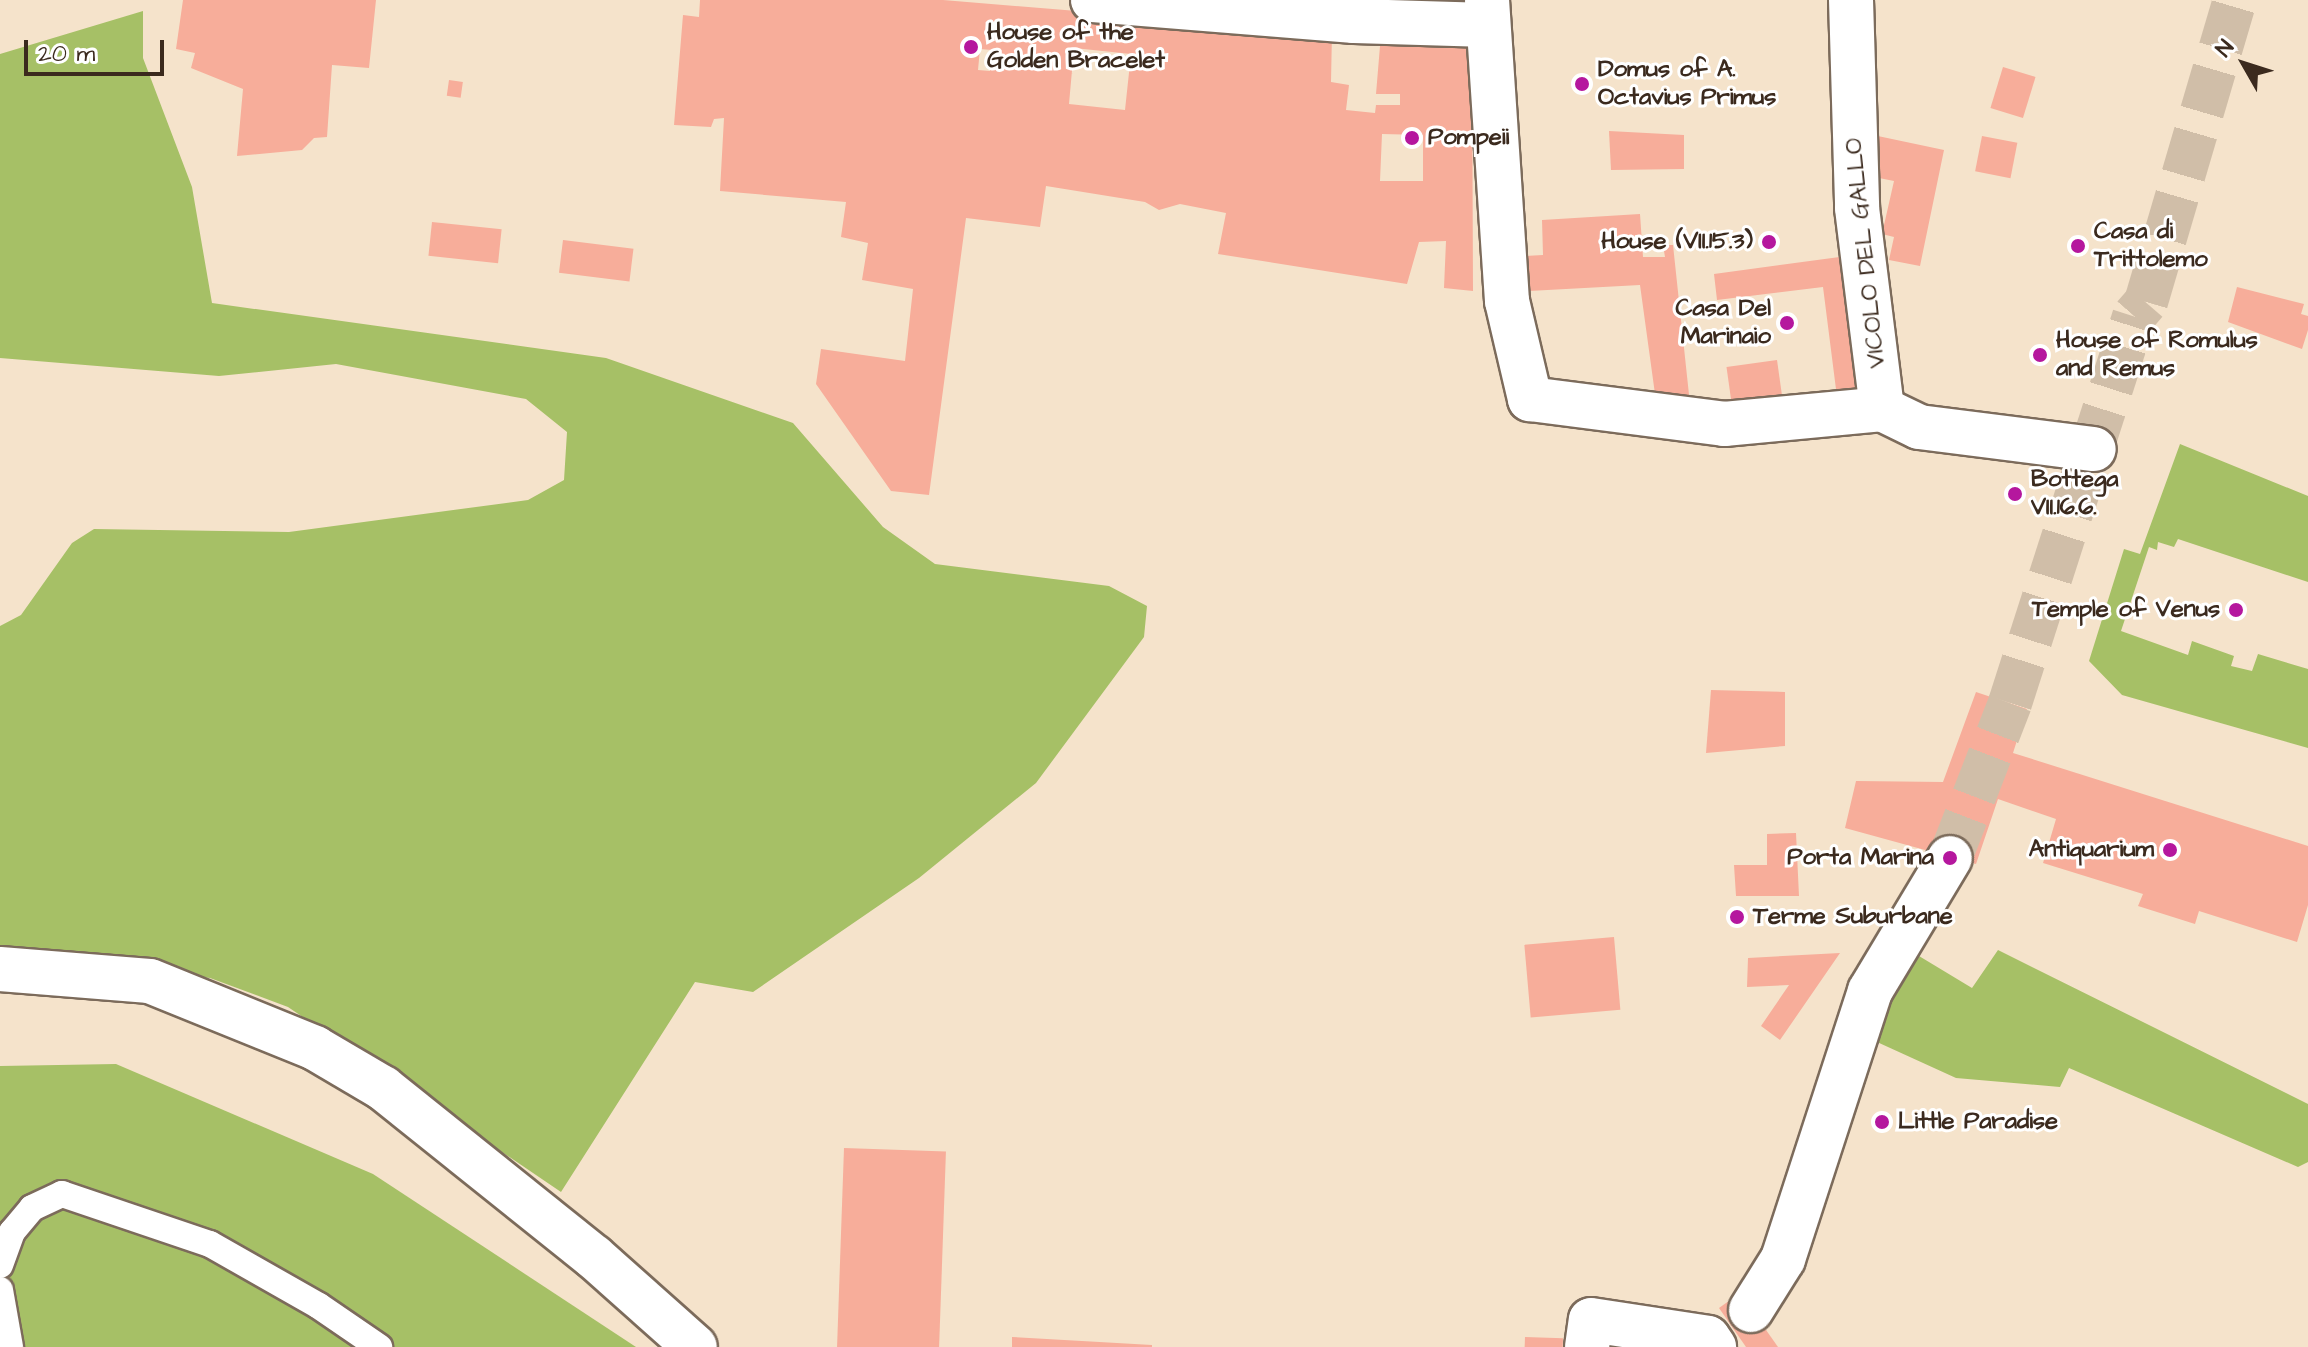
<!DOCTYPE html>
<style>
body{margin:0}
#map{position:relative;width:2308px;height:1347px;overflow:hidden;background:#f5e3cb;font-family:"Architects Daughter",sans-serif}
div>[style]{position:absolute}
.green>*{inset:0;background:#a6c066}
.building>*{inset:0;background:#f7ad9a;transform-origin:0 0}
.street-tunnel>*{height:44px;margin-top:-22px;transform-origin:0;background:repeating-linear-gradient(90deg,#d0bea8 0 44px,transparent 0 66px)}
.roads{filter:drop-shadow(2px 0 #7c6b5b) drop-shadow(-2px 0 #7c6b5b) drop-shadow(0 2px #7c6b5b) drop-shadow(0 -2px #7c6b5b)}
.lane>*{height:26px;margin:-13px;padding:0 13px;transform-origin:13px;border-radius:13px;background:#fff}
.street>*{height:44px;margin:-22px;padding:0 22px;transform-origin:22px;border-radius:22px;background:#fff}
.dots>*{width:22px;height:22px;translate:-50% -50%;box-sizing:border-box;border:4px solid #fff;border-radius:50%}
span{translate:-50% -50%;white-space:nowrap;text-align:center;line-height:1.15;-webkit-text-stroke:6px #fff;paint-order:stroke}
.poi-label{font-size:24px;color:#3b2a1e;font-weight:700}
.left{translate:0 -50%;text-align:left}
.right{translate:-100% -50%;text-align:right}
.street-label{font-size:24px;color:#3b2a1e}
.north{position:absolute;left:2204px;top:24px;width:80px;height:80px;-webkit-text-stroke:6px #fff;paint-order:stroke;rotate:309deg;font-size:22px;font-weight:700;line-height:32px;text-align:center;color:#3b2a1e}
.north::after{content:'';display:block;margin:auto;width:28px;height:36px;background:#3b2a1e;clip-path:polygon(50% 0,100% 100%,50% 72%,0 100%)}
.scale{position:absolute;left:24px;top:40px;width:140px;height:36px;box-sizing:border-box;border:4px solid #3b2a1e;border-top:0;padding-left:10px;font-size:24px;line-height:28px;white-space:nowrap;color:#3b2a1e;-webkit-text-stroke:6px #fff;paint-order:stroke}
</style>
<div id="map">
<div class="green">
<i style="clip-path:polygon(143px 11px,143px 58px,192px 187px,212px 303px,606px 358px,793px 423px,883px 527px,935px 564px,1109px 586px,1147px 606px,1144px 637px,1036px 783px,919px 878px,753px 992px,695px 982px,561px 1192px,288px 1007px,210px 978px,0 953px,0 626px,21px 615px,72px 543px,94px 529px,289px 532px,528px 500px,564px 480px,567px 432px,526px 399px,336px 364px,219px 376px,0 358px,0 54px)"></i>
<i style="clip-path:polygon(2180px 444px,2308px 496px,2308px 582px,2178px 539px,2174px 547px,2158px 542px,2157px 550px,2149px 547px,2121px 631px,2188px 655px,2192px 641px,2234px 656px,2231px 666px,2252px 671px,2258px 654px,2308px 669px,2308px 748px,2122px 695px,2089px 661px,2124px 549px,2140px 554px)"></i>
<i style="clip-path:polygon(1998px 950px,2308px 1104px,2308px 1162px,2298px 1167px,2069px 1068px,2060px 1087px,1956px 1078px,1877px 1042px,1883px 1015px,1919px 956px,1972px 988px)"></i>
<i style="clip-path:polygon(116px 1064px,373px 1174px,636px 1347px,0 1347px,0 1066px)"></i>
</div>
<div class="building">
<i style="clip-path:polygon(183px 0,376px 0,369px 68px,332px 65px,327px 137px,314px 138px,302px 150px,237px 156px,243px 89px,191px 68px,195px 53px,176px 49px)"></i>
<i style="clip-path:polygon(evenodd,700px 0,943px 0,1332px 32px,1331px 82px,1349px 85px,1346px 110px,1375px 113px,1376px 105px,1400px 105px,1400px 94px,1376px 94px,1381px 34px,1472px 39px,1473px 291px,1444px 288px,1446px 241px,1419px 242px,1407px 284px,1218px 254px,1226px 213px,1180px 204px,1159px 210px,1145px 202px,1046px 186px,1040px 227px,966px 218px,929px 495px,891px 491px,816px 384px,821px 349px,905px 361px,913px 289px,862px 280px,868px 243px,841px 237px,846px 202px,720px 191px,724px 118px,714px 119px,711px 127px,674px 125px,683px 15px,699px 17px,700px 0,1074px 48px,1131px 54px,1125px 110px,1069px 104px,1074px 48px,700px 0,980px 49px,992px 50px,990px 71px,978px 70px,980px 49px,700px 0,1382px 134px,1423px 135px,1423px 181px,1380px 181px,1382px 134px)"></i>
<i style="left:2003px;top:67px;width:34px;height:43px;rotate:17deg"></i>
<i style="left:449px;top:80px;width:14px;height:16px;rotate:8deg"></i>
<i style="clip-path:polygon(1609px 131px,1684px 135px,1684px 169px,1611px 170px)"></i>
<i style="clip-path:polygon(1873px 135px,1944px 150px,1920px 266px,1889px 260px,1894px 237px,1882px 234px,1894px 181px,1864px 175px)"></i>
<i style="left:1982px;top:136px;width:36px;height:36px;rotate:11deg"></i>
<i style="clip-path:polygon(1640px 214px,1643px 257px,1665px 257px,1663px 245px,1673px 245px,1690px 404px,1655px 394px,1640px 285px,1529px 291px,1525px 256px,1543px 255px,1542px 220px)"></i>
<i style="left:432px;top:222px;width:70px;height:34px;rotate:6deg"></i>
<i style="left:563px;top:240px;width:71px;height:33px;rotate:7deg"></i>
<i style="clip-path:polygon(1847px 256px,1865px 401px,1838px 405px,1823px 287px,1717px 300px,1714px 274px)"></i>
<i style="clip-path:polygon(2237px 287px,2304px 304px,2301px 314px,2308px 316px,2308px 330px,2302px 349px,2228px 322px)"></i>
<i style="left:1777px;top:360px;width:52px;height:51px;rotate:82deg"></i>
<i style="clip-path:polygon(1711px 690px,1785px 692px,1785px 746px,1706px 753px)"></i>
<i style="clip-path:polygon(1976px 692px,2027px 709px,2013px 753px,2308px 846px,2308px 905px,2297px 942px,2199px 911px,2195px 924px,2138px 906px,2143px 894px,2043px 863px,2056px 819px,1998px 799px,1976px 864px,1845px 828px,1856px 781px,1943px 782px)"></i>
<i style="clip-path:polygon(1796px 833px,1799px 896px,1736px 896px,1734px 865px,1767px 865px,1767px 834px)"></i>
<i style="left:1614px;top:937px;width:73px;height:90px;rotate:85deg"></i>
<i style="clip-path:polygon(1840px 953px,1780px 1040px,1761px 1026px,1789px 985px,1747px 987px,1748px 958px)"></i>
<i style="left:844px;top:1148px;width:102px;height:199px;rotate:2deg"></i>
<i style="clip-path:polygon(1740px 1293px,1778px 1347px,1746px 1347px,1719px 1308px)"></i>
<i style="clip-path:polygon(1012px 1337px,1152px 1345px,1152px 1347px,1012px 1347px)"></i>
<i style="left:1525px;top:1337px;width:38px;height:10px;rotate:2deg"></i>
</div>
<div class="street-tunnel">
<i style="left:1950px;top:858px;width:166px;rotate:-68.8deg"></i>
<i style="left:2010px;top:703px;width:406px;rotate:-72.2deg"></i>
<i style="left:2134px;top:316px;width:18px;rotate:-49deg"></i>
<i style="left:2146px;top:302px;width:315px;rotate:-73.6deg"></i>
</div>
<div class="roads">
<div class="lane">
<i style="left:0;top:1265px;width:35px;rotate:-70deg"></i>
<i style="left:12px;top:1232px;width:31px;rotate:-50deg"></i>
<i style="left:32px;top:1208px;width:33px;rotate:-25deg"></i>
<i style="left:62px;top:1194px;width:156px;rotate:18.7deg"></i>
<i style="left:210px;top:1244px;width:125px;rotate:29.6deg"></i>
<i style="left:319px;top:1306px;width:73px;rotate:34.3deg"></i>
<i style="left:0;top:1290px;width:58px;rotate:80deg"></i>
</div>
<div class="street">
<i style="left:1093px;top:0;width:262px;rotate:4.6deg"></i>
<i style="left:1354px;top:21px;width:134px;rotate:1.7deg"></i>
<i style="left:1487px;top:0;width:302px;rotate:86.2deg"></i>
<i style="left:1507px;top:301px;width:101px;rotate:76.8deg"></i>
<i style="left:1530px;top:399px;width:196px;rotate:7.3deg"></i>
<i style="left:1724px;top:424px;width:159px;rotate:-5.4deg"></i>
<i style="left:1882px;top:409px;width:41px;rotate:25.9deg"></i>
<i style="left:1919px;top:427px;width:176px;rotate:7.2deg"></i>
<i style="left:1851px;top:0;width:208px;rotate:88.3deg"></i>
<i style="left:1857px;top:208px;width:203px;rotate:82.9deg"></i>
<i style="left:0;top:969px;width:150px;rotate:4.6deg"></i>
<i style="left:150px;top:981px;width:178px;rotate:22.1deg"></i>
<i style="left:315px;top:1048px;width:79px;rotate:30.5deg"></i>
<i style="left:383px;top:1088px;width:270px;rotate:38.7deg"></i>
<i style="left:594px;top:1257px;width:135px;rotate:41.7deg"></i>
<i style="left:1751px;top:1310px;width:60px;rotate:-57.9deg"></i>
<i style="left:1783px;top:1259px;width:282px;rotate:-72deg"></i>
<i style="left:1870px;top:991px;width:155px;rotate:-59deg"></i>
<i style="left:1587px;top:1347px;width:27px;rotate:-82deg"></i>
<i style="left:1591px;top:1320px;width:118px;rotate:8.7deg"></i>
<i style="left:1708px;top:1338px;width:11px;rotate:56deg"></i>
</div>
</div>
<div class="dots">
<i style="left:971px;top:47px;background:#b5179e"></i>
<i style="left:1582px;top:84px;background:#b5179e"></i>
<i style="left:1412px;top:138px;background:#b5179e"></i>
<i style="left:1769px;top:242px;background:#b5179e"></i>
<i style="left:2078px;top:246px;background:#b5179e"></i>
<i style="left:1787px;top:323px;background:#b5179e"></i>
<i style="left:2040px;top:355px;background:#b5179e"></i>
<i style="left:2015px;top:494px;background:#b5179e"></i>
<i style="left:2236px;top:610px;background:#b5179e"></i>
<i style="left:2170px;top:850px;background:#b5179e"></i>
<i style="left:1950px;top:858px;background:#b5179e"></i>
<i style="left:1737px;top:917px;background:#b5179e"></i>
<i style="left:1882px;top:1122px;background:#b5179e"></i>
</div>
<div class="poi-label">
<span class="left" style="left:987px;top:47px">House of the<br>Golden Bracelet</span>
<span class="left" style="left:1598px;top:84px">Domus of A.<br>Octavius Primus</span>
<span class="left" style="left:1428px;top:138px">Pompeii</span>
<span class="left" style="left:2094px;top:246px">Casa di<br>Trittolemo</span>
<span class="right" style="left:1753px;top:242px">House (VII.15.3)</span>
<span class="right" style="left:1771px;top:323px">Casa Del<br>Marinaio</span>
<span class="left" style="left:2056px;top:355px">House of Romulus<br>and Remus</span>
<span class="left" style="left:2031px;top:494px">Bottega<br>VII.16.6.</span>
<span class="right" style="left:2220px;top:610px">Temple of Venus</span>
<span class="right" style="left:2154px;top:850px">Antiquarium</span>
<span class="right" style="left:1934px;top:858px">Porta Marina</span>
<span class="left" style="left:1753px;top:917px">Terme Suburbane</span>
<span class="left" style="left:1898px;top:1122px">Little Paradise</span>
</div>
<div class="street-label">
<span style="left:1866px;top:253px;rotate:-96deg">VICOLO DEL GALLO</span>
</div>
<div class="north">N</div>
<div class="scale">20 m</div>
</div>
